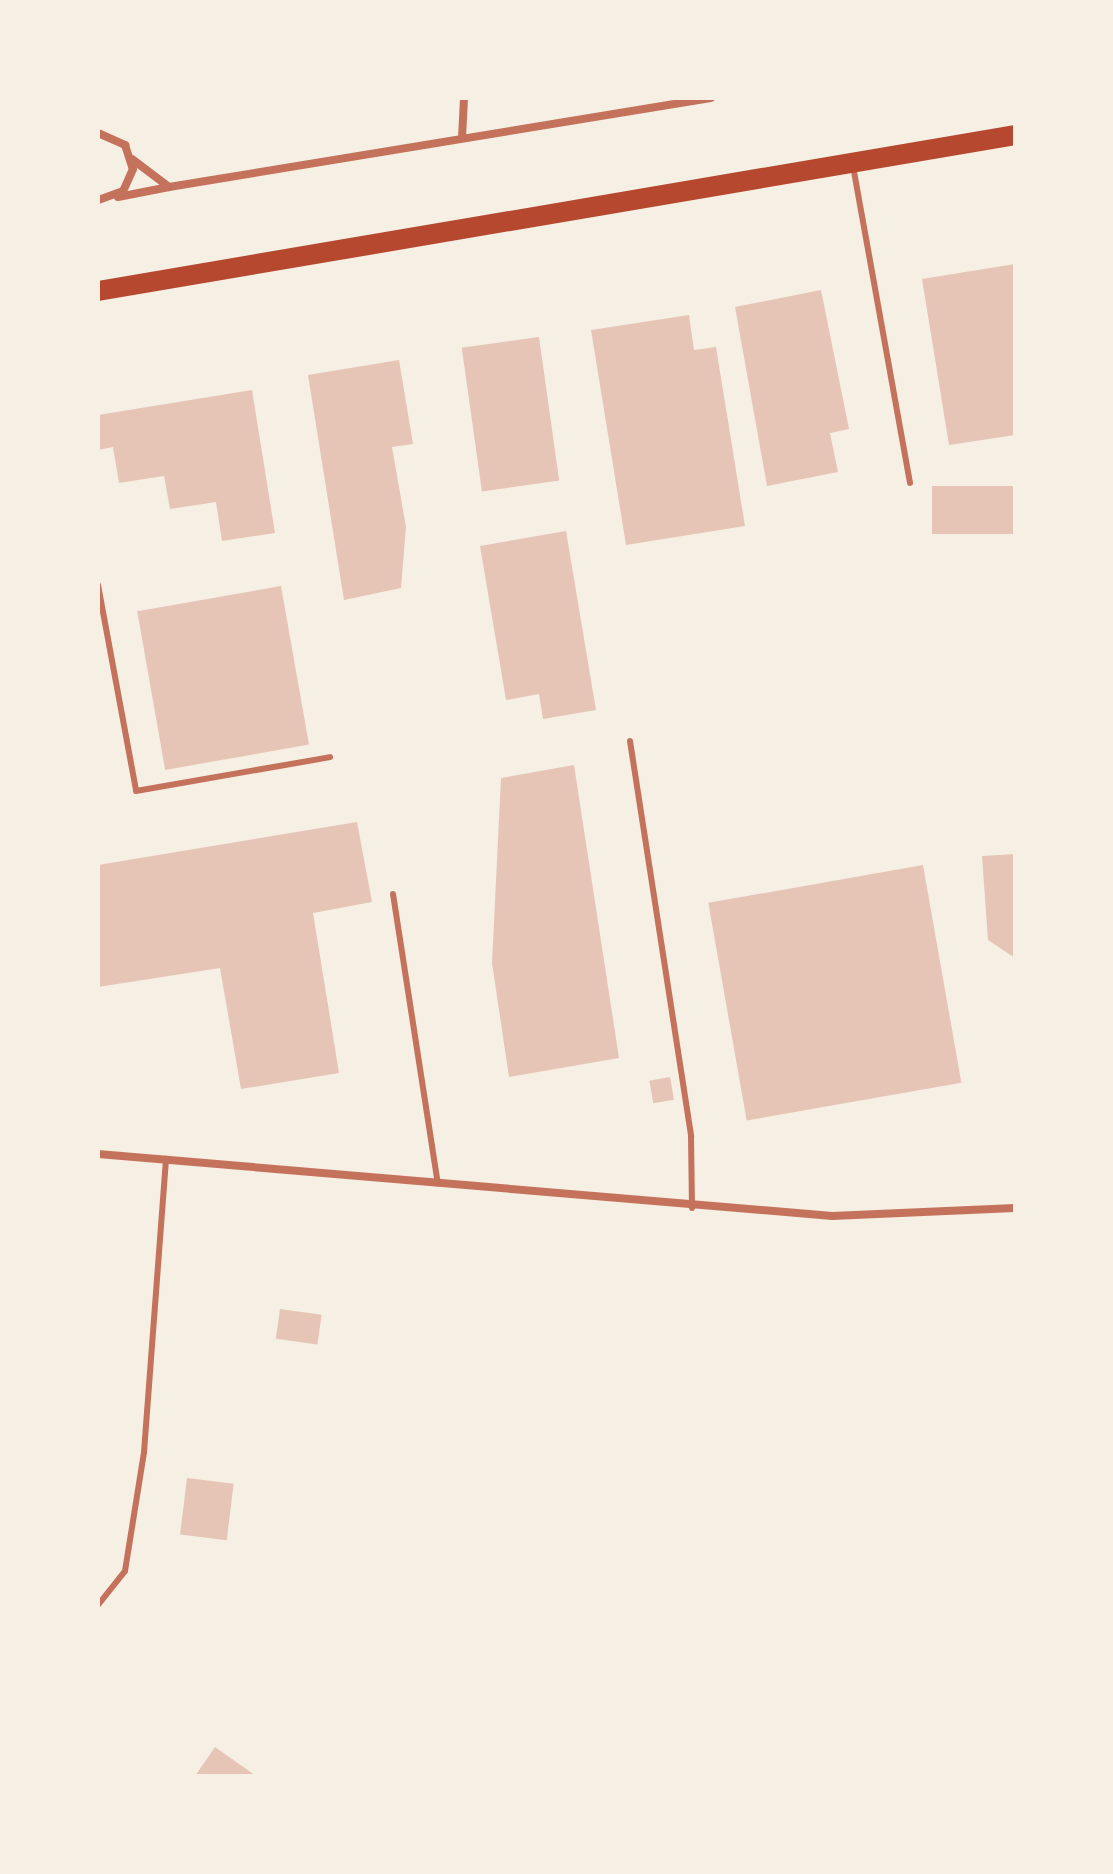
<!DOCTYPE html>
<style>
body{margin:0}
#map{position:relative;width:1113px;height:1874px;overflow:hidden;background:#f6efe4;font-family:Overpass,sans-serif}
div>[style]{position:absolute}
.building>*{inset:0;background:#e6c5b7;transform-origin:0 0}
.service>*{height:6px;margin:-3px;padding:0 3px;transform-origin:3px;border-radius:3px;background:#c5725c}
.minor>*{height:8px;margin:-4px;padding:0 4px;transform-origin:4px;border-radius:4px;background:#c5725c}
.primary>*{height:20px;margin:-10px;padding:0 10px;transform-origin:10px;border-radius:10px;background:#b5482f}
span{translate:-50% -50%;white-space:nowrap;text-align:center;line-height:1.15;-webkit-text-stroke:6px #f6efe4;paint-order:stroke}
.frame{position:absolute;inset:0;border:100px solid #f6efe4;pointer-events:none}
</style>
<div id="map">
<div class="building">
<i style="clip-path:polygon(1015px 264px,1015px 435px,949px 445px,922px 279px)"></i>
<i style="clip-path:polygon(821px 290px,849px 429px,830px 433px,838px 472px,767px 486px,735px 307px)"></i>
<i style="clip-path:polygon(689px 315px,694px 350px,716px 347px,745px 526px,626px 545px,591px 330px)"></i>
<i style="left:539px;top:337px;width:145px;height:78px;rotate:82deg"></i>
<i style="clip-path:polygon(399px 360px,413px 444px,392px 447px,406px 527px,401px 588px,344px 600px,308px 375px)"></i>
<i style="clip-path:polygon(252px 390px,275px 533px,222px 541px,216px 502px,170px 509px,164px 476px,119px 483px,113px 447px,98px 450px,98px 415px)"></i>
<i style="left:1015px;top:486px;width:48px;height:83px;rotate:90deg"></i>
<i style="clip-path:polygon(566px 531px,596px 710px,543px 719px,539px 694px,506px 700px,480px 546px)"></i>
<i style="left:281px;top:586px;width:161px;height:146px;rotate:80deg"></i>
<i style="clip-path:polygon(574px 765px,619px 1058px,509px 1077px,492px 963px,501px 778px)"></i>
<i style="clip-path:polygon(357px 822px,372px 902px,313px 913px,339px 1073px,241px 1089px,220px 968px,98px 987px,98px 865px)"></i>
<i style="clip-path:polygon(1015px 854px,1015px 958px,988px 940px,982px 856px)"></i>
<i style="left:923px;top:865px;width:221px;height:218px;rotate:80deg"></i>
<i style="left:670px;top:1077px;width:23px;height:21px;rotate:80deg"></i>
<i style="left:280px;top:1309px;width:42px;height:30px;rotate:8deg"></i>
<i style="left:187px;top:1478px;width:47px;height:57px;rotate:7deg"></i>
<i style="clip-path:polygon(215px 1747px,242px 1766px,256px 1776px,195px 1776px)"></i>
</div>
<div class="service">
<i style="left:853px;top:166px;width:322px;rotate:79.8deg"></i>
<i style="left:98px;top:585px;width:209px;rotate:79.5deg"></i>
<i style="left:136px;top:791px;width:197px;rotate:-9.9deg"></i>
<i style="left:630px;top:741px;width:400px;rotate:81.2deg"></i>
<i style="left:691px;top:1136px;width:72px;rotate:89.2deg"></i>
<i style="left:393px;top:894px;width:293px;rotate:81.2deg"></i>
<i style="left:98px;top:1605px;width:43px;rotate:-51.5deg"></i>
<i style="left:125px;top:1571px;width:121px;rotate:-80.9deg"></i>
<i style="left:144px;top:1452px;width:294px;rotate:-85.7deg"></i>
</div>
<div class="minor">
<i style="left:98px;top:133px;width:30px;rotate:24deg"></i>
<i style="left:125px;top:145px;width:25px;rotate:72deg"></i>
<i style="left:133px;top:169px;width:24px;rotate:114deg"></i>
<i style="left:123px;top:191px;width:27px;rotate:160deg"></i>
<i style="left:462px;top:138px;width:40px;rotate:-87.1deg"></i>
<i style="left:169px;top:187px;width:549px;rotate:-9.33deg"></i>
<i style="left:118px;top:197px;width:52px;rotate:-11.1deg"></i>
<i style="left:169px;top:187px;width:46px;rotate:-142.9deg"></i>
<i style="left:98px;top:1154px;width:737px;rotate:4.83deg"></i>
<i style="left:832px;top:1216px;width:183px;rotate:-2.5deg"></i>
</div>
<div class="primary">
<i style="left:98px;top:291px;width:930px;rotate:-9.65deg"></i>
</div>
<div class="frame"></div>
</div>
